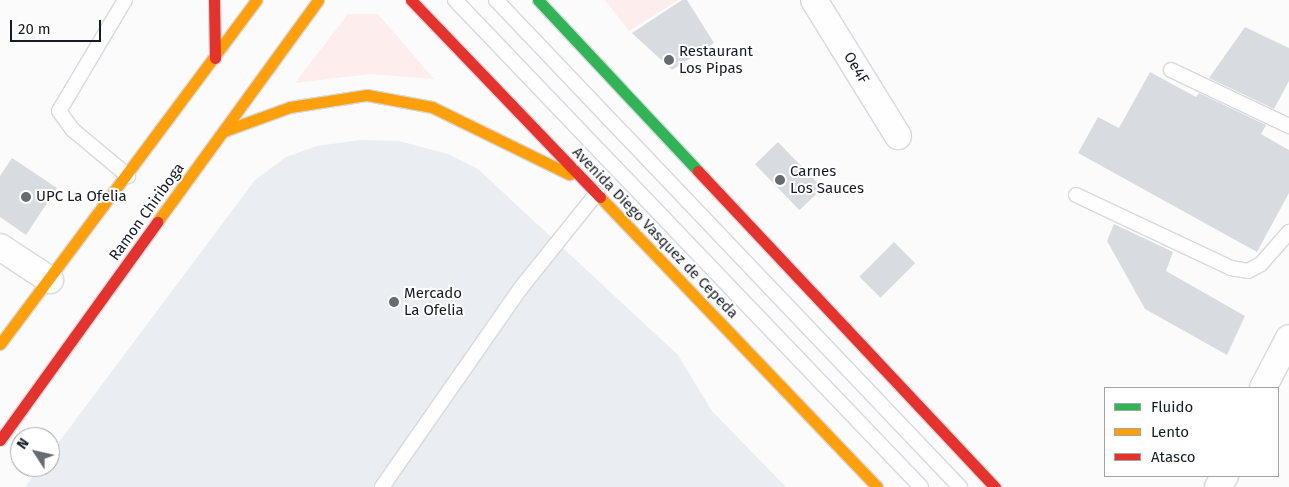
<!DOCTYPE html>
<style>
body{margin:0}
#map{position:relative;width:1289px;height:487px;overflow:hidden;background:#fbfbfb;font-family:"Fira Sans",sans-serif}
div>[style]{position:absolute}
.built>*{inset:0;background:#eaedf2}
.green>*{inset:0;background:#fdedec}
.building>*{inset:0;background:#d8dce1;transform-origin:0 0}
.roads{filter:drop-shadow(1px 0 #d6dae0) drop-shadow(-1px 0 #d6dae0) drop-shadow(0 1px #d6dae0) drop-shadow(0 -1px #d6dae0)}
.lane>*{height:14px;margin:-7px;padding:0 7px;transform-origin:7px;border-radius:7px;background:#fefefe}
.street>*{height:26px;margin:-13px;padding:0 13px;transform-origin:13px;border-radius:13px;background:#fefefe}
.fast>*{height:11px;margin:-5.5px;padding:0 5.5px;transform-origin:5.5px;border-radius:5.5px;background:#30b455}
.slow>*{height:11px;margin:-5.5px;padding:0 5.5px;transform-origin:5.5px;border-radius:5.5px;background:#ff9f0a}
.jam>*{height:11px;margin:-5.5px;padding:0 5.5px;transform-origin:5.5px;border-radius:5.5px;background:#e5322d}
.dots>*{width:14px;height:14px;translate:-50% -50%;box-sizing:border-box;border:2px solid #fff;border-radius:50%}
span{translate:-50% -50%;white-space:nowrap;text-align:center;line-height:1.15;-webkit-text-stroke:4px #fff;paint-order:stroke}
.poi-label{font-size:15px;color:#151c27}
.left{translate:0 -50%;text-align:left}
.street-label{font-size:15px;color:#151c27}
.legend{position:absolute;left:1104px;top:387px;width:175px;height:90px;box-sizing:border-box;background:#fff;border:1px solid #a1a4a9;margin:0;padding:6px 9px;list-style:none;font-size:15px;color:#151c27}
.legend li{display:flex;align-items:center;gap:10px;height:25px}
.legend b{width:25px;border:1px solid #a1a4a9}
.north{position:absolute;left:10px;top:427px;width:50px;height:50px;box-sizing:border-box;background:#fff;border:1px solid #a1a4a9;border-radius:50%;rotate:305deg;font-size:14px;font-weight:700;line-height:20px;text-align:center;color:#151c27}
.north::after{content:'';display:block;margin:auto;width:18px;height:22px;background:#666a71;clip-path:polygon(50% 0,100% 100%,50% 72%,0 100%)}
.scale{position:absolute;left:10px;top:20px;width:91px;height:22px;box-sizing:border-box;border:2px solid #151c27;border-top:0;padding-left:6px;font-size:15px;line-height:18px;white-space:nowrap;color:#151c27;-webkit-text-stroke:4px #fff;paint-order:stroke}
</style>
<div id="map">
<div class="built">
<i style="clip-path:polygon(360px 140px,399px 141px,448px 154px,478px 169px,678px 355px,712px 411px,786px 487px,25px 487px,40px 467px,50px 467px,50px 454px,255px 180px,286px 157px,317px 146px)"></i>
</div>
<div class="green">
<i style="clip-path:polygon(605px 0,678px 0,629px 31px)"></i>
<i style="clip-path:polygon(348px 14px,378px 14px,434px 79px,370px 74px,295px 83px)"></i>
</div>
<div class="building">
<i style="clip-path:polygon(682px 0,687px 0,714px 43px,672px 70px,632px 33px)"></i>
<i style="clip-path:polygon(1245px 27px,1289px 48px,1289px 81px,1274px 109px,1209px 78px)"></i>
<i style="clip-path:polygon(1150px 72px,1196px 97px,1199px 93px,1266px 125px,1261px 134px,1289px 150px,1289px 193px,1257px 252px,1078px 153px,1098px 117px,1119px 128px)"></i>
<i style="left:778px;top:142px;width:64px;height:32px;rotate:46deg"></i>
<i style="clip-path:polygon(12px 158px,57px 188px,26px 235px,0 217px,0 176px)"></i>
<i style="clip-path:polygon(1114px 224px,1173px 252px,1166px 271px,1245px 316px,1227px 355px,1145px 309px,1107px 241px)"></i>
<i style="left:894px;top:242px;width:30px;height:49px;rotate:45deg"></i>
</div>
<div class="roads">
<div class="lane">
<i style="left:125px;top:0;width:129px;rotate:120.7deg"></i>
<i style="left:59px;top:111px;width:24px;rotate:54deg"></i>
<i style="left:73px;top:130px;width:72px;rotate:39.9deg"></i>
<i style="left:455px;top:0;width:674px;rotate:46.26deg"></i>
<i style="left:496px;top:0;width:673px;rotate:46.39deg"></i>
<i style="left:1171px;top:70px;width:131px;rotate:25.4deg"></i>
<i style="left:1076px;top:195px;width:171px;rotate:25.2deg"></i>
<i style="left:1231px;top:268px;width:17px;rotate:10deg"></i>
<i style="left:1248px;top:271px;width:15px;rotate:-28deg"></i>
<i style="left:1261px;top:264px;width:43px;rotate:-48.8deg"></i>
<i style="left:382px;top:487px;width:241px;rotate:-55.1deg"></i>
<i style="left:520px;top:289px;width:123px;rotate:-51.3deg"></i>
</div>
<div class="street">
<i style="left:814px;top:0;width:160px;rotate:58.3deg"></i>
<i style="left:0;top:247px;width:60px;rotate:33.4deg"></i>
<i style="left:1263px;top:388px;width:56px;rotate:-62.5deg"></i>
<i style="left:1218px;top:487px;width:13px;rotate:-58deg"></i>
</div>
<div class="fast">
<i style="left:538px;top:0;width:234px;rotate:46.9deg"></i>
</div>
<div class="slow">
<i style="left:224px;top:131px;width:70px;rotate:-20deg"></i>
<i style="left:290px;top:107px;width:78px;rotate:-8.9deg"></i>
<i style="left:367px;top:95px;width:66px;rotate:10.5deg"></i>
<i style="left:432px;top:107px;width:153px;rotate:26.1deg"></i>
<i style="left:600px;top:197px;width:401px;rotate:46.3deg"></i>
<i style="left:157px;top:222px;width:274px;rotate:-54deg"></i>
<i style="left:0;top:344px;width:429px;rotate:-53.3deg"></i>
</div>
<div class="jam">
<i style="left:214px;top:0;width:58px;rotate:89deg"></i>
<i style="left:411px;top:0;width:273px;rotate:46.2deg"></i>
<i style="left:698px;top:171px;width:434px;rotate:46.8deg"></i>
<i style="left:0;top:440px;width:269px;rotate:-54.2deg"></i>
</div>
</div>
<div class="dots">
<i style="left:669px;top:60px;background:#666a71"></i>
<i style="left:780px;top:180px;background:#666a71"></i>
<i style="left:26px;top:197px;background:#666a71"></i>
<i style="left:394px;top:302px;background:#666a71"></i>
</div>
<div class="poi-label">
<span class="left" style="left:679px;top:60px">Restaurant<br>Los Pipas</span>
<span class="left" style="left:790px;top:180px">Carnes<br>Los Sauces</span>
<span class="left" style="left:36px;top:197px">UPC La Ofelia</span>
<span class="left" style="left:404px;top:302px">Mercado<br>La Ofelia</span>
</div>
<div class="street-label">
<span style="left:856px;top:68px;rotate:59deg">Oe4F</span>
<span style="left:147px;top:212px;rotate:-54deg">Ramon Chiriboga</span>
<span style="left:655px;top:233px;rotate:46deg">Avenida Diego Vasquez de Cepeda</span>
</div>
<ul class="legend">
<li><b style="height:6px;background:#30b455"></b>Fluido</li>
<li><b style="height:6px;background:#ff9f0a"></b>Lento</li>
<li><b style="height:6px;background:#e5322d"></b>Atasco</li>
</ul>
<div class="north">N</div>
<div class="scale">20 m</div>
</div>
